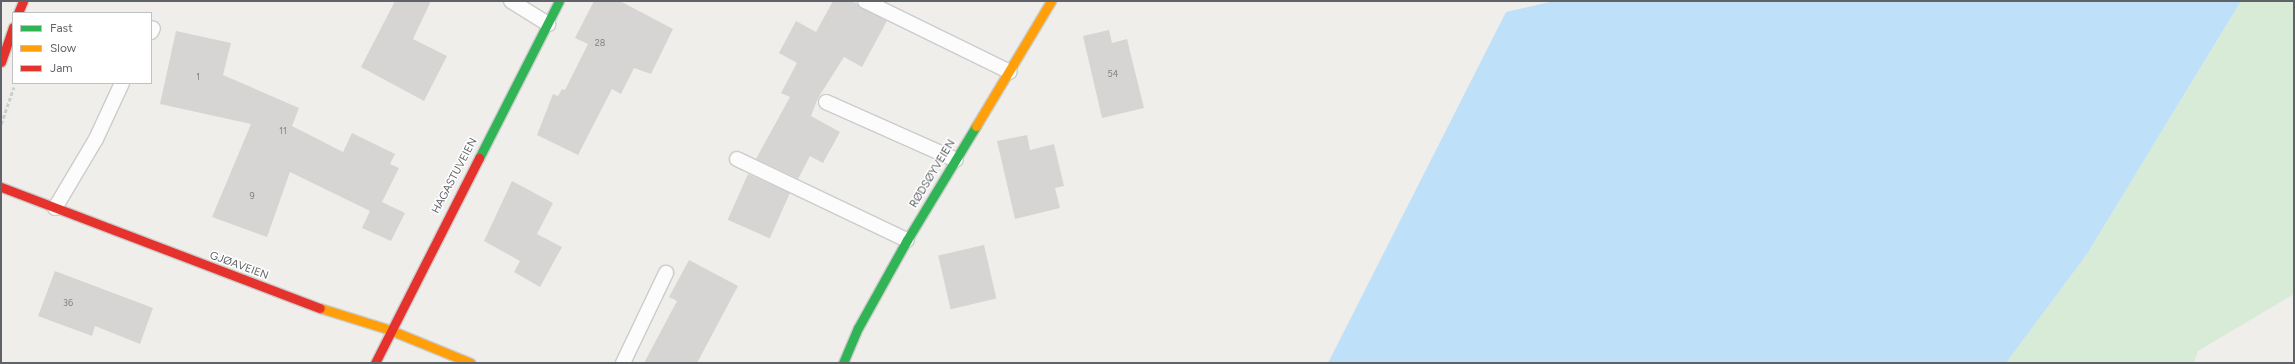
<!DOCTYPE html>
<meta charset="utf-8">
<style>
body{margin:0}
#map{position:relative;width:2295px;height:364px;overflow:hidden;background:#efeeea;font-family:Figtree,sans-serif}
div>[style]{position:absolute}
.green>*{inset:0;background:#d8ebd6}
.water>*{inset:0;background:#bfe0f9}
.building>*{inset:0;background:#d6d5d3;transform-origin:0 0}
.path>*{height:2.5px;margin-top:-1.25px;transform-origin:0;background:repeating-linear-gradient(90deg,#cacfcc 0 4px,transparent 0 6px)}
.roads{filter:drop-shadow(1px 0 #cbcccc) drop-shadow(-1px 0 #cbcccc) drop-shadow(0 1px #cbcccc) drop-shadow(0 -1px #cbcccc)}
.lane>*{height:14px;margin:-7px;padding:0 7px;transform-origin:7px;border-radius:7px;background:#fdfcfc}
.fast>*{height:9px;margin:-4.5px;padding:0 4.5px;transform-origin:4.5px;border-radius:4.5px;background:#30b455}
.slow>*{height:9px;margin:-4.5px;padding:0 4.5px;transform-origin:4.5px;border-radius:4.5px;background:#ff9f0a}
.jam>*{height:9px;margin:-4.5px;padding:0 4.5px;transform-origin:4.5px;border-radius:4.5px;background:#e5322d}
span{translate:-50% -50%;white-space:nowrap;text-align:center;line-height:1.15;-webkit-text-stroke:3px #fff;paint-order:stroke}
.number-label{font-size:9px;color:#7e8184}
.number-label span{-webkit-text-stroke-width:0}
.street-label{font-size:11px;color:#5f6368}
.frame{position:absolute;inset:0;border:2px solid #5f6368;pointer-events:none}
.legend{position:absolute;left:12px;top:12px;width:140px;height:72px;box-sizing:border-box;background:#fff;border:1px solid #bfc1c3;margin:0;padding:5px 7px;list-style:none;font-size:12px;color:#5f6368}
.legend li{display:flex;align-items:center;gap:8px;height:20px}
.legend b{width:20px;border:1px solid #bfc1c3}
</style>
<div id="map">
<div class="green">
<i style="clip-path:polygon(2241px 1px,2294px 1px,2294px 294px,2198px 351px,2194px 363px,2006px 363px,2087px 254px)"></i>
</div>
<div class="water">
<i style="clip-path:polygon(1554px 1px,2241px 1px,2087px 254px,2006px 363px,1328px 363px,1506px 12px)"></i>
</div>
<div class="building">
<i style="clip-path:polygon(395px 1px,431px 1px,413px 39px,447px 56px,424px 101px,361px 67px)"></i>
<i style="clip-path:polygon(594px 1px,620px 1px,673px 29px,651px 74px,634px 68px,621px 94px,612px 89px,578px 155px,537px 135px,553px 94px,558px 96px,562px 89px,565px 90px,588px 44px,575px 38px)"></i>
<i style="clip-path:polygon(833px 1px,852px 1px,887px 21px,862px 67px,844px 57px,818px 98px,811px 116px,840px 132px,823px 163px,810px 156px,798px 179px,756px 159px,790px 97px,781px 93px,797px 63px,779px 53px,796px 21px,816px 32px)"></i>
<i style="clip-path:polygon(1109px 30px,1112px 43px,1127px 39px,1144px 108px,1102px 118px,1083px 36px)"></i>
<i style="clip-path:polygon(176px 31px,231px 43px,223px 75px,299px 108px,292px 126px,343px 152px,352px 133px,395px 154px,390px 164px,399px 168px,382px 202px,405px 213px,391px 241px,362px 228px,370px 211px,290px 172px,267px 237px,212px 217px,251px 124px,160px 104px)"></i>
<i style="clip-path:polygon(1027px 135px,1030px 150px,1054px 144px,1064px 186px,1055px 188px,1060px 208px,1015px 219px,997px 141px)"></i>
<i style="left:748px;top:174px;width:46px;height:50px;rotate:24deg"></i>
<i style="clip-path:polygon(512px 181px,553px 203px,537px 234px,562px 247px,540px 287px,514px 272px,520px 261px,484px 241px)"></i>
<i style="left:984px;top:245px;width:55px;height:47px;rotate:77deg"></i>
<i style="clip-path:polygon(689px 260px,738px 286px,697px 363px,644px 363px,677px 301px,669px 297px)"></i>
<i style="clip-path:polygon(55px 271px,153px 308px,140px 344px,95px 326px,92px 336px,38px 316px)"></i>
</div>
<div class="path">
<i style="left:1px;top:124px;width:39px;rotate:-71deg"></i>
</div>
<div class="roads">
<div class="lane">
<i style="left:511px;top:1px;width:44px;rotate:31.9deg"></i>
<i style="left:865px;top:1px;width:161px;rotate:26.1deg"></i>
<i style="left:151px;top:32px;width:4px;rotate:-63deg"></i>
<i style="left:826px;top:102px;width:142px;rotate:24deg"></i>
<i style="left:737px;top:159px;width:188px;rotate:25.5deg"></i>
<i style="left:55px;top:208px;width:80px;rotate:-59.3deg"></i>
<i style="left:96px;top:139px;width:62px;rotate:-65.1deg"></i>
<i style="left:623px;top:363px;width:100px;rotate:-64.5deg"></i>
</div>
<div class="fast">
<i style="left:479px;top:158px;width:176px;rotate:-63deg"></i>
<i style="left:843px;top:363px;width:38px;rotate:-67deg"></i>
<i style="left:858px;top:328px;width:101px;rotate:-60.9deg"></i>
<i style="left:907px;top:240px;width:133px;rotate:-58.8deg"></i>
</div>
<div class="slow">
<i style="left:976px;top:126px;width:146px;rotate:-59deg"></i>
<i style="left:320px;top:308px;width:73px;rotate:17.4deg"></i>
<i style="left:390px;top:330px;width:87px;rotate:22.2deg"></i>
</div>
<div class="jam">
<i style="left:18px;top:13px;width:13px;rotate:-67deg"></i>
<i style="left:1px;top:62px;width:37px;rotate:-71deg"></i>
<i style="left:1px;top:187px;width:341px;rotate:20.8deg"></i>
<i style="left:375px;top:363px;width:230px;rotate:-63.1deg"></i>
</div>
</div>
<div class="number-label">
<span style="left:600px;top:43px">28</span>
<span style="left:1113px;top:74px">54</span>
<span style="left:198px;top:77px">1</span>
<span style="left:283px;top:131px">11</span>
<span style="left:252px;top:196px">9</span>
<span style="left:68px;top:303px">36</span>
</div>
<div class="street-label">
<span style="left:933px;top:174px;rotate:-59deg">RØDSØYVEIEN</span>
<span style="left:455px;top:176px;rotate:-62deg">HAGASTUVEIEN</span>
<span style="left:239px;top:266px;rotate:20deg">GJØAVEIEN</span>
</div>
<div class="frame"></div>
<ul class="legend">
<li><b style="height:5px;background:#30b455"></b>Fast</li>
<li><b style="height:5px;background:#ff9f0a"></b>Slow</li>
<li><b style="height:5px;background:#e5322d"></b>Jam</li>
</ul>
</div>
